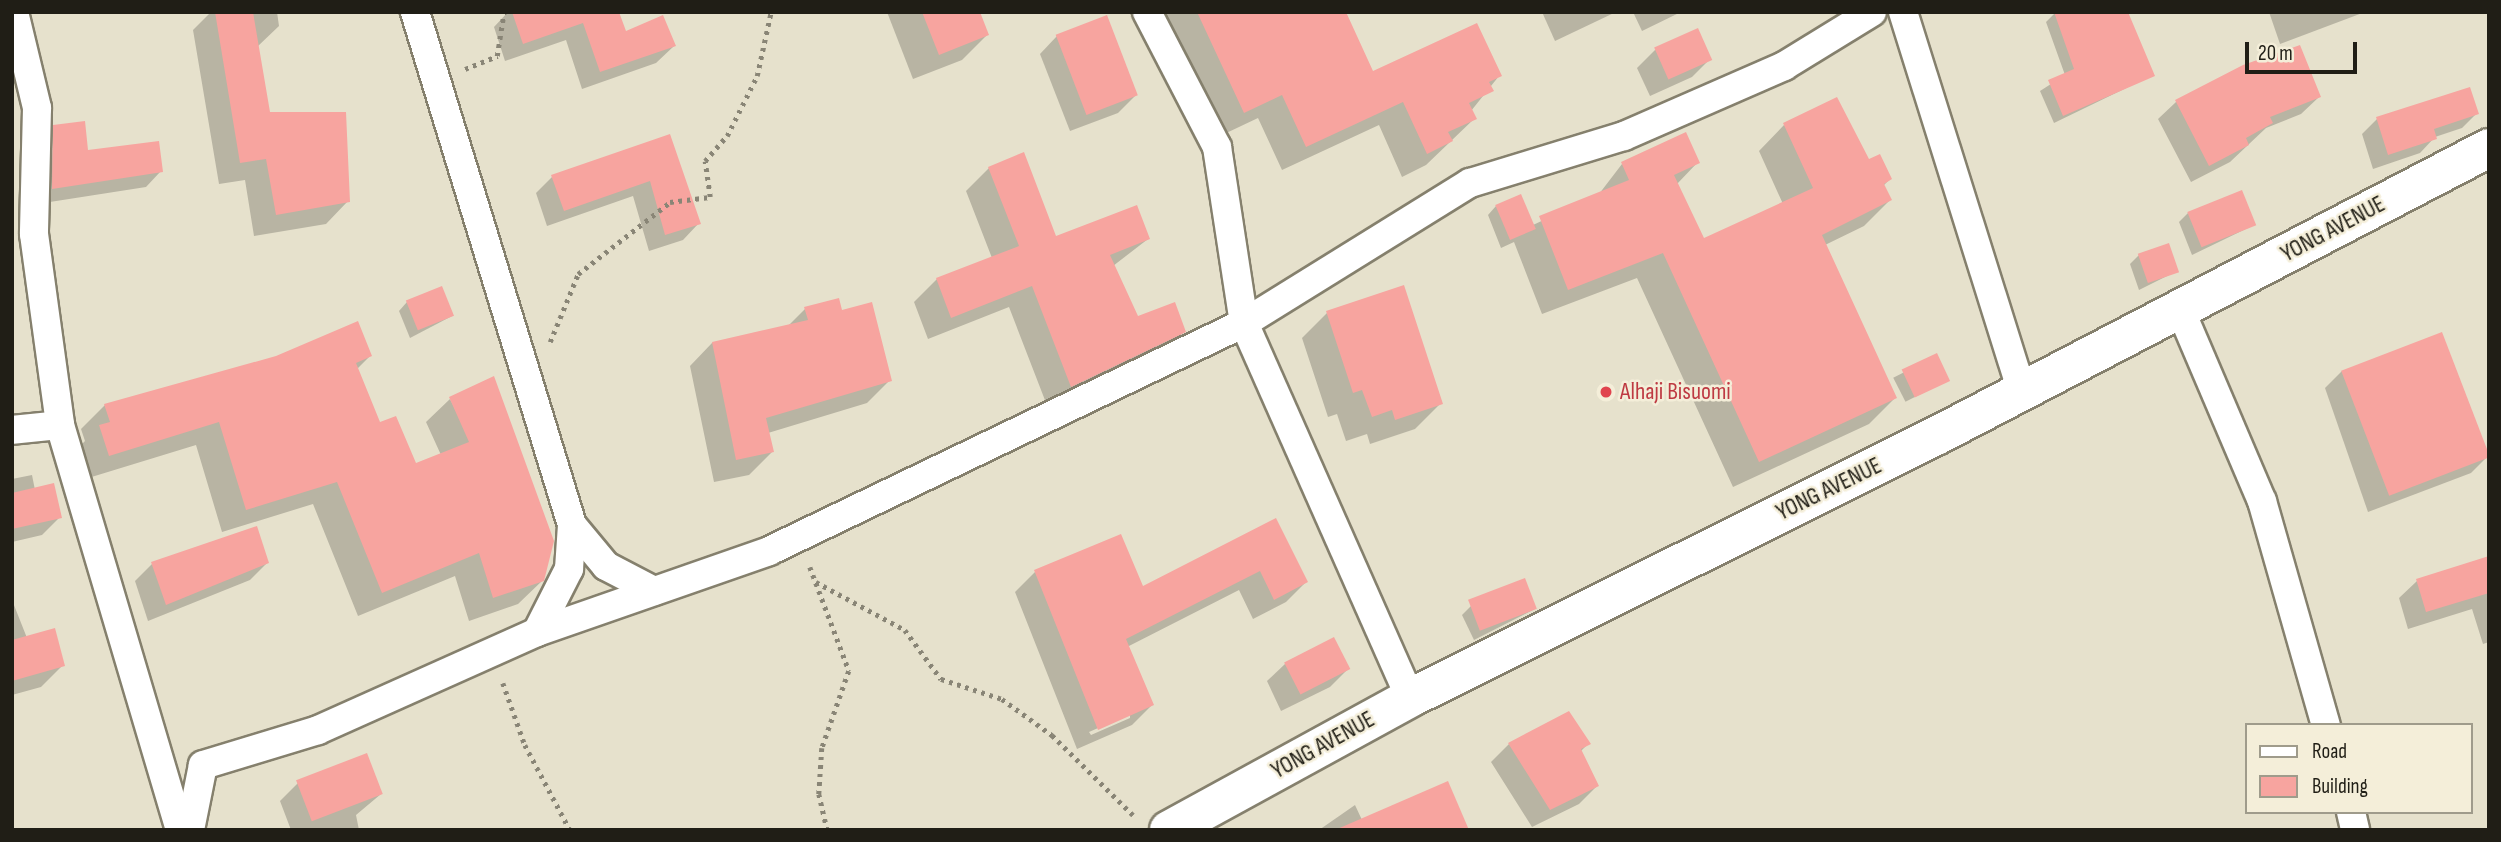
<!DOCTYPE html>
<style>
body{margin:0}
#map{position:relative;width:2501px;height:842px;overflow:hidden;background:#e6e1cc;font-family:"Sofia Sans Condensed",sans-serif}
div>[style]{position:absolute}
.shadow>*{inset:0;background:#0003;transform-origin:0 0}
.building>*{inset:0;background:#f7a49f;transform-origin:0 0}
.path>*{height:4.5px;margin-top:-2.25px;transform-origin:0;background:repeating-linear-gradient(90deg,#898576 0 3.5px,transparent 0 8.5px)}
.roads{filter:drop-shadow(2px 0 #85806d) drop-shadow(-2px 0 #85806d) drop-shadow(0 2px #85806d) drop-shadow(0 -2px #85806d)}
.street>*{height:28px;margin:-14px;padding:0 14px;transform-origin:14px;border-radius:14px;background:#fff}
.secondary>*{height:38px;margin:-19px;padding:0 19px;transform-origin:19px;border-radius:19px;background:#fff}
.dots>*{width:19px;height:19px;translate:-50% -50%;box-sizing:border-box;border:4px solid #f4eed9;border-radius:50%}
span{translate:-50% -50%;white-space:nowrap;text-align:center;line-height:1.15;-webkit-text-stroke:5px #f4eed9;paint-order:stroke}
.street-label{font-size:24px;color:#201e16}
.health-label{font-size:24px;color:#be3a42}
.left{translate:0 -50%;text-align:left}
.frame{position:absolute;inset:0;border:14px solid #201e16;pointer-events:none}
.legend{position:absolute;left:2245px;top:723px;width:228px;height:91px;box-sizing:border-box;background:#f4eed9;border:2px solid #9f9b8b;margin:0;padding:9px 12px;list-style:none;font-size:21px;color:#201e16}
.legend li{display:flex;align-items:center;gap:14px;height:35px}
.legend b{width:35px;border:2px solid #9f9b8b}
.scale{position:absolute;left:2245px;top:42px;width:112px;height:32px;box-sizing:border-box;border:4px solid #201e16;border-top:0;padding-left:9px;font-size:21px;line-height:24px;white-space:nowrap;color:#201e16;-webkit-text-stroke:5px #f4eed9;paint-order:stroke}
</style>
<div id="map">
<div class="shadow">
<i style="clip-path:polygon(211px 12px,277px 12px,279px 26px,257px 47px,268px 114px,348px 201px,326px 224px,254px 236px,245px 180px,219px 184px,193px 30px)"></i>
<i style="clip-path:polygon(508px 12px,617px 12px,625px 33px,674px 46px,656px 63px,582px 89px,566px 40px,505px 61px,494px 27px)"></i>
<i style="clip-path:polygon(887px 12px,978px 12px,987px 35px,962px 60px,913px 79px)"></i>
<i style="clip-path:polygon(1162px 12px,1344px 12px,1372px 73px,1499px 76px,1471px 111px,1475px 118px,1426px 165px,1402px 177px,1379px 125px,1282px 170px,1258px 118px,1220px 136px)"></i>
<i style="clip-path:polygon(1542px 12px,1616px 12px,1555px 41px)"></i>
<i style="clip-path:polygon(1633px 12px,1681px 12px,1642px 31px)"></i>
<i style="clip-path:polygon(2269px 12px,2365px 12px,2280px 44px)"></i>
<i style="clip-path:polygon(2055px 13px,2153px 75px,2054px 123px,2040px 91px,2065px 75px,2046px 22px)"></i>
<i style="clip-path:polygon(1057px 36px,1136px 95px,1118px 113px,1070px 131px,1040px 54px)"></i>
<i style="clip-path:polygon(1655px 50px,1710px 59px,1692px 77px,1650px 96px,1637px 68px)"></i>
<i style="clip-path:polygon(2319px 97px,2301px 114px,2266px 128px,2230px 162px,2191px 182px,2158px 119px,2176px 102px)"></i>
<i style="clip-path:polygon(2477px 113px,2462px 128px,2435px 137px,2420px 153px,2373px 169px,2362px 134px,2377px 119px)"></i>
<i style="clip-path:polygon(1784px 125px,1869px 162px,1890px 179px,1883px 186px,1890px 200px,1864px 226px,1825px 245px,1895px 398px,1869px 424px,1733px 487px,1637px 278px,1542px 314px,1514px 242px,1501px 248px,1488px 215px,1496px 206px,1533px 225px,1599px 194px,1622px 164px,1698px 162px,1677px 184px,1703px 241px,1783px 204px,1759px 151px)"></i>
<i style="clip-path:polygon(54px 127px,87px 152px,161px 171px,146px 187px,37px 204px,38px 142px)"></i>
<i style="clip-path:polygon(669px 136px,699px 223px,683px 240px,649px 251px,633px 196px,547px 226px,536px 193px,552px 177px)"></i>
<i style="clip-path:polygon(989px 168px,1055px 238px,1148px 239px,1113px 266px,1137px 318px,1184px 332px,1161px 355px,1048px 408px,1009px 307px,928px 339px,914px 302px,937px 279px,992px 258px,966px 191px)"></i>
<i style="clip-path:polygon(2188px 213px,2254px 225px,2192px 255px,2179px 222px)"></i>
<i style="clip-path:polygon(2139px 255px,2177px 271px,2139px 290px,2130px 264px)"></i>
<i style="clip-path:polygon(407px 302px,452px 316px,410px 338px,399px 311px)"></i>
<i style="clip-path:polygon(805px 309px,840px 312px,890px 380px,867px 403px,768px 433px,772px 452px,749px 475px,714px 482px,690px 366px,712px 343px,788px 326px)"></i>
<i style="clip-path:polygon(1327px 313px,1441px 403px,1415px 429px,1370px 444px,1367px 434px,1346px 441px,1337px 414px,1328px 417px,1302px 338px)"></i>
<i style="clip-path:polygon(370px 356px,357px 369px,379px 425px,415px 465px,441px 455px,426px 422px,450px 399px,543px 580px,518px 604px,469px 621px,455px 576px,358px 616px,313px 504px,222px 532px,196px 445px,85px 479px,76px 450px,85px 441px,81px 429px,105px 405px)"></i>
<i style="left:1936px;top:356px;width:27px;height:48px;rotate:63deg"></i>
<i style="clip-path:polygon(2342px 371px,2488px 456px,2471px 473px,2368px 512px,2325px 388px)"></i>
<i style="clip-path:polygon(32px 475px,35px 490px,60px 517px,42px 535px,12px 542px,12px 479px)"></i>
<i style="clip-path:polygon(evenodd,1275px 520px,1306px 582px,1286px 602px,1253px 619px,1239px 590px,1127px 647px,1152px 705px,1132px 725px,1077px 749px,1015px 592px,1035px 572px,1142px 588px,1275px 520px,1130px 714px,1130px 718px,1091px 735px,1089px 732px,1130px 714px)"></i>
<i style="clip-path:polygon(2489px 558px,2489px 642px,2483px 644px,2472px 609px,2408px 629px,2399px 598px,2417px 581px)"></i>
<i style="clip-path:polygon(267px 563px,250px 580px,148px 621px,135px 581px,152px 564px)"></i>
<i style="clip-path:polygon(12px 600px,27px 638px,63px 665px,41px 687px,12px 695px)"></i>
<i style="clip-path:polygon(1471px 606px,1535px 609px,1474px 640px,1462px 615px)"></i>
<i style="clip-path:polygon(1333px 639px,1348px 669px,1330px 687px,1281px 711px,1267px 681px,1285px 664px)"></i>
<i style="clip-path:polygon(1509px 744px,1588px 744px,1580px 752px,1597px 786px,1579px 804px,1532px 827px,1491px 762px)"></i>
<i style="clip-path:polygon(298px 783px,381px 794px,356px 815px,359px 830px,291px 830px,280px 801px)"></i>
<i style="clip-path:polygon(1355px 805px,1362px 820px,1468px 830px,1319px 830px)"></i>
</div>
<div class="building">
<i style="clip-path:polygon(215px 12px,253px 12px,270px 112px,346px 112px,350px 202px,276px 215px,266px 159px,240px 163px)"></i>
<i style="clip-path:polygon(512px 12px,619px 12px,626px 31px,663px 15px,676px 46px,600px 72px,583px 23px,523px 44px)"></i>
<i style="clip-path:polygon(922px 12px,980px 12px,989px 35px,939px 55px)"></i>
<i style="clip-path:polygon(1197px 12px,1346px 12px,1373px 71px,1477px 23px,1502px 76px,1489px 82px,1494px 91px,1469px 103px,1477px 119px,1448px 132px,1453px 141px,1427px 154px,1403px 102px,1306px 147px,1282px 95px,1244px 113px)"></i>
<i style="clip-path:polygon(2054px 12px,2128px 12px,2155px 76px,2063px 116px,2048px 80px,2074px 69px)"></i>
<i style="left:1107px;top:15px;width:86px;height:55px;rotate:69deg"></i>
<i style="left:1698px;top:28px;width:35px;height:48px;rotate:66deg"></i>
<i style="clip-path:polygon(2300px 45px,2321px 97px,2270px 117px,2273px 123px,2246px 138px,2249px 145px,2209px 166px,2175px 100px,2243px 65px)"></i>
<i style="clip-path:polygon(2470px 87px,2479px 114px,2434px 129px,2437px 139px,2388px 155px,2376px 117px)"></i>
<i style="clip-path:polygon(1837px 97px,1869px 159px,1880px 154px,1892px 179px,1884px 184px,1892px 200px,1822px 235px,1897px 398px,1759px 462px,1663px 253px,1568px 290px,1539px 216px,1629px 180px,1621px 162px,1686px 132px,1700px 163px,1674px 175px,1704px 238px,1813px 188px,1783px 123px)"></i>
<i style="clip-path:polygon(85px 121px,88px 150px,159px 141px,163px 172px,52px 189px,53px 125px)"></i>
<i style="clip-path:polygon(670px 134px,701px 224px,665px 235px,650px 181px,564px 211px,551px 175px)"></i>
<i style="clip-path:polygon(1024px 152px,1056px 236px,1137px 205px,1150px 239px,1110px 255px,1138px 316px,1175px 302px,1186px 332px,1071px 387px,1032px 286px,951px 318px,936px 278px,1019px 246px,988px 167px)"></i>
<i style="left:2242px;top:190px;width:38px;height:59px;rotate:68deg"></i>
<i style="left:1521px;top:194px;width:38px;height:28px;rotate:67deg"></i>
<i style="left:2169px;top:243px;width:31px;height:33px;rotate:71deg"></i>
<i style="clip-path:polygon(1404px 285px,1443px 404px,1395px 420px,1392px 410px,1372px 417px,1362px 390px,1353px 393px,1326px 311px)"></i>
<i style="left:442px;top:286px;width:32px;height:39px;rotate:68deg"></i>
<i style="clip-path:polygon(839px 298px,842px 310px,872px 302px,892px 381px,766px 418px,774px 452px,736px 460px,712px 342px,808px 320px,804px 307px)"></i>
<i style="clip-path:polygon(358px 321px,372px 356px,356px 363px,380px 422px,396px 416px,416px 463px,469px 442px,449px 397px,494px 376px,554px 541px,544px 581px,493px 598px,479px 553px,382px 593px,337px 482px,246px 510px,219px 422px,109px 456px,99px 425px,110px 422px,104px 404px,276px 356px)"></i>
<i style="left:2442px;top:332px;width:134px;height:108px;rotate:69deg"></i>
<i style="left:1937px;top:353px;width:31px;height:39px;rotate:65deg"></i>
<i style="clip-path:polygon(54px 483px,62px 518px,12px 529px,12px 493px)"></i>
<i style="clip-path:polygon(1276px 518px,1308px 582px,1274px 600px,1260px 571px,1126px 639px,1154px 705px,1098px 730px,1034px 570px,1121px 534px,1143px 586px)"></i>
<i style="clip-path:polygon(257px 526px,269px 563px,166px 605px,151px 562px)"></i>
<i style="clip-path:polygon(2489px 556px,2489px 593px,2426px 612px,2416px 579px)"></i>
<i style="left:1525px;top:578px;width:33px;height:61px;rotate:69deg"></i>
<i style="clip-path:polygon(55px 628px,65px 666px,12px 681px,12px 640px)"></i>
<i style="left:1334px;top:637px;width:36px;height:56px;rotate:63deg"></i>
<i style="clip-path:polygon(1569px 711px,1591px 744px,1581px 749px,1599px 786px,1550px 810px,1508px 743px)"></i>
<i style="left:367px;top:753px;width:44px;height:76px;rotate:69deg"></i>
<i style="clip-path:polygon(1448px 781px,1469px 830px,1335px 830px)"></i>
</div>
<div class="path">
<i style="left:465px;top:69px;width:35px;rotate:-22deg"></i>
<i style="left:497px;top:56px;width:45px;rotate:-81deg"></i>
<i style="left:550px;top:342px;width:74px;rotate:-67.6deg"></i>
<i style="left:578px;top:274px;width:117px;rotate:-38deg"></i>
<i style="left:670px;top:202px;width:40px;rotate:-7.1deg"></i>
<i style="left:710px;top:197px;width:36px;rotate:-98deg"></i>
<i style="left:705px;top:161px;width:33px;rotate:-49deg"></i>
<i style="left:727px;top:136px;width:67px;rotate:-63.4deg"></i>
<i style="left:757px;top:76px;width:66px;rotate:-77.7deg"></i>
<i style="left:810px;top:567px;width:111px;rotate:69.4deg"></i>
<i style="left:849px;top:671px;width:82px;rotate:109.3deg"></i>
<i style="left:822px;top:748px;width:46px;rotate:93.7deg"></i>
<i style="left:819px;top:794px;width:37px;rotate:77deg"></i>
<i style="left:816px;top:582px;width:101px;rotate:28.3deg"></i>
<i style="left:905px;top:630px;width:61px;rotate:53.7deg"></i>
<i style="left:941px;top:679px;width:64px;rotate:18.2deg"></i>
<i style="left:1002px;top:699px;width:62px;rotate:35.8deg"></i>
<i style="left:1052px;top:735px;width:114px;rotate:44.6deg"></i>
<i style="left:503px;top:683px;width:66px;rotate:70.5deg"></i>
<i style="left:525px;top:745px;width:96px;rotate:62.1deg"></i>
</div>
<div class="roads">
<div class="street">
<i style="left:14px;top:12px;width:99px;rotate:76.5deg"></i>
<i style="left:37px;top:108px;width:126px;rotate:91.4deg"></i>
<i style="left:34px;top:234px;width:193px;rotate:82.2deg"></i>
<i style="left:60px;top:425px;width:422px;rotate:73.5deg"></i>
<i style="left:415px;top:12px;width:536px;rotate:72.98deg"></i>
<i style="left:572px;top:525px;width:53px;rotate:50.3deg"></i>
<i style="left:606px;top:566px;width:54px;rotate:27.5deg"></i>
<i style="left:1147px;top:12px;width:152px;rotate:62.6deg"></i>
<i style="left:1217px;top:147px;width:178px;rotate:81.3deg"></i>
<i style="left:1244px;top:323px;width:410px;rotate:66.1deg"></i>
<i style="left:1903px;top:12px;width:397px;rotate:72.6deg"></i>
<i style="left:2180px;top:309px;width:209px;rotate:66.9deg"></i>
<i style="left:2262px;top:501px;width:233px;rotate:74.1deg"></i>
<i style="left:12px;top:430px;width:48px;rotate:-5.9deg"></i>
<i style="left:537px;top:632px;width:71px;rotate:-63.1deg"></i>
<i style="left:569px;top:569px;width:44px;rotate:-86.1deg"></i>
<i style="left:2351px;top:812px;width:18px;rotate:77deg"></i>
<i style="left:190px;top:830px;width:66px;rotate:-78.7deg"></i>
<i style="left:203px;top:765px;width:120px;rotate:-16.9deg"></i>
<i style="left:318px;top:730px;width:240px;rotate:-24.1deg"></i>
<i style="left:537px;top:632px;width:246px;rotate:-19.2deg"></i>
<i style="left:769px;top:551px;width:527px;rotate:-25.64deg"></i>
<i style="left:1244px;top:323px;width:266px;rotate:-31.8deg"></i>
<i style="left:1470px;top:183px;width:161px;rotate:-17deg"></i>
<i style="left:1624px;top:136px;width:175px;rotate:-23.6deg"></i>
<i style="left:1784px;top:66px;width:103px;rotate:-31.5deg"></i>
</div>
<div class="secondary">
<i style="left:1169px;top:830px;width:275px;rotate:-28.7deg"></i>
<i style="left:1410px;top:698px;width:590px;rotate:-26.48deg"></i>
<i style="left:1938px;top:435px;width:621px;rotate:-27.51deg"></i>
</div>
</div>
<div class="dots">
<i style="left:1606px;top:392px;background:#e0444e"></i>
</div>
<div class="street-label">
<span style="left:2333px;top:229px;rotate:-28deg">YONG AVENUE</span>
<span style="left:1829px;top:489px;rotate:-26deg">YONG AVENUE</span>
<span style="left:1323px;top:745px;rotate:-29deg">YONG AVENUE</span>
</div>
<div class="health-label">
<span class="left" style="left:1620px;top:392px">Alhaji Bisuomi</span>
</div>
<div class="frame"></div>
<ul class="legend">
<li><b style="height:9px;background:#fff"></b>Road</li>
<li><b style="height:19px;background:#f7a49f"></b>Building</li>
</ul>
<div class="scale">20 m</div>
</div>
